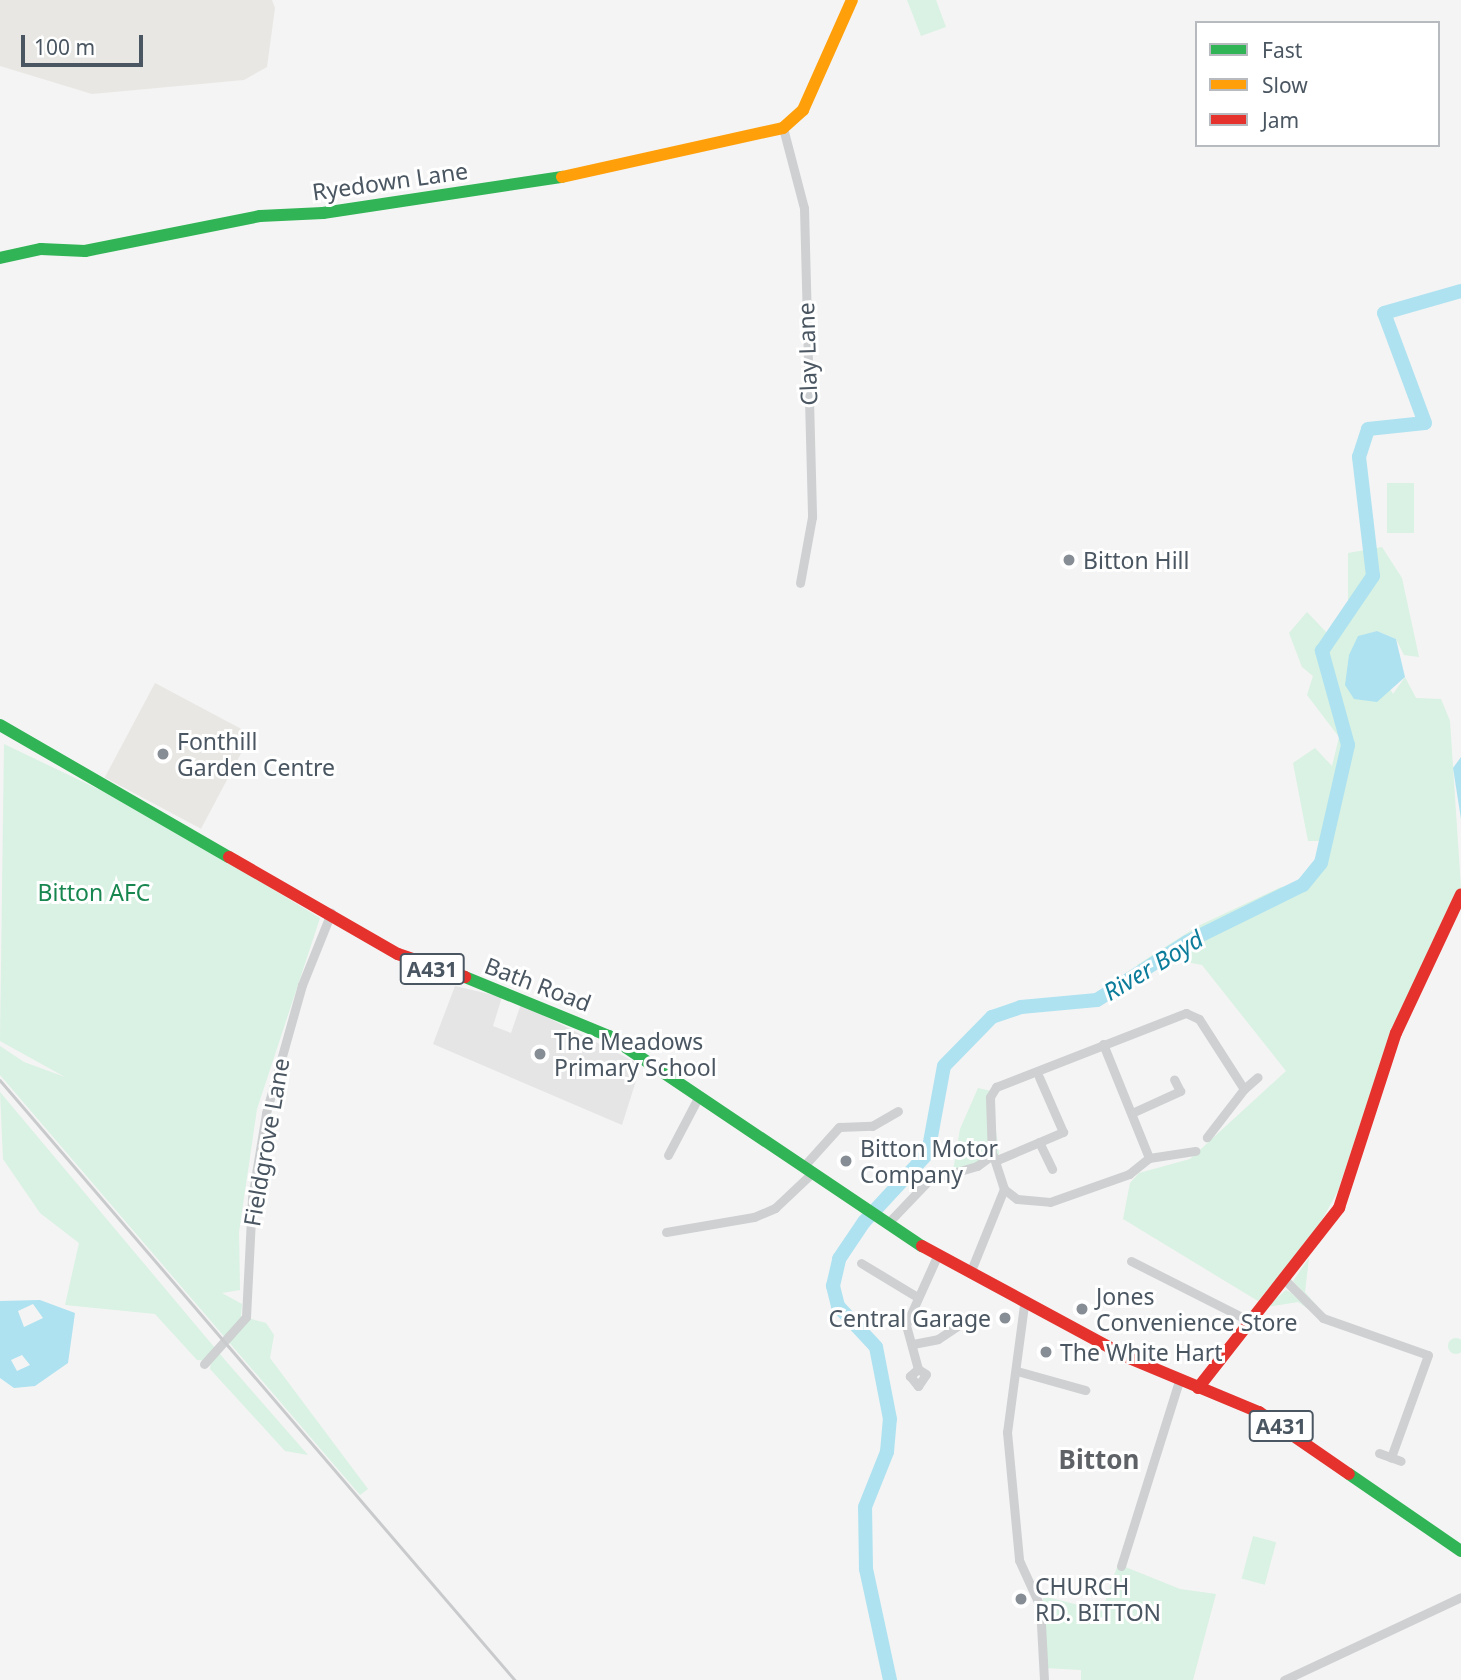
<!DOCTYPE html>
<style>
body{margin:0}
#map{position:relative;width:1461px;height:1680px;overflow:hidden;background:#f4f4f4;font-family:"Noto Sans",sans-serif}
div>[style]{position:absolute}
.commercial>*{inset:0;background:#e8e7e3;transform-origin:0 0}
.education>*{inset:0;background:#e6e5e6}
.green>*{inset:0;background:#d9f2e3;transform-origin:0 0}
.round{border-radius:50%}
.water>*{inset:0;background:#aee2f0}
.river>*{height:14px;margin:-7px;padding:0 7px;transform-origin:7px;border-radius:7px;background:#aee2f0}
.street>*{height:9px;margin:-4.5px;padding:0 4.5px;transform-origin:4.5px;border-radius:4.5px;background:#ced0d2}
.fast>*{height:12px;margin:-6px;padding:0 6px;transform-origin:6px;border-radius:6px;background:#30b455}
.slow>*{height:12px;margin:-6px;padding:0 6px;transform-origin:6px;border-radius:6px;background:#ff9f0a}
.jam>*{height:12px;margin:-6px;padding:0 6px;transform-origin:6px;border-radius:6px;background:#e5322d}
.rail>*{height:2.5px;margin:-1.25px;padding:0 1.25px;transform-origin:1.25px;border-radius:1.25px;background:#c9cacc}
.dots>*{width:19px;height:19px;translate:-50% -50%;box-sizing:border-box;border:4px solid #fff;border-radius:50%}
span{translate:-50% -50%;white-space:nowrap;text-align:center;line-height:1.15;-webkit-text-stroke:6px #fff;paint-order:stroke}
.shield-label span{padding:2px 5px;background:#fff;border:2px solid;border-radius:5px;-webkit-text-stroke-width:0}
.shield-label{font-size:21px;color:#4a5661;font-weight:700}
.street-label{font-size:23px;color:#4a5661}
.poi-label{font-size:23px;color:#4a5661}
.left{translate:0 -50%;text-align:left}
.right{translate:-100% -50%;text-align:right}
.park-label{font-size:23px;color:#17864f}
.water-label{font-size:24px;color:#0c7c9b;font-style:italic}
.quarter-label{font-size:26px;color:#5f6368;font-weight:700}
.legend{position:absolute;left:1195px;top:21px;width:245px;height:126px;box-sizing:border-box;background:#fff;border:2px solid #b7bbc0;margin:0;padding:9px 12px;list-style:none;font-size:21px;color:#4a5661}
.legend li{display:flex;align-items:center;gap:14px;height:35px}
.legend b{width:35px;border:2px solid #b7bbc0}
.scale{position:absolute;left:21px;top:35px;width:122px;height:32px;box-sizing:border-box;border:4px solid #4a5661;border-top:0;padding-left:9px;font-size:21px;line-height:24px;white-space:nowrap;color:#4a5661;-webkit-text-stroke:5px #fff;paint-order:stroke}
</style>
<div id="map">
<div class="commercial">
<i style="clip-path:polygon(0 0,272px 0,275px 8px,267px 67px,244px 80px,92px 94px,0 66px)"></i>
<i style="left:155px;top:683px;width:109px;height:107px;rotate:28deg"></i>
</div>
<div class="education">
<i style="clip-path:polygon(455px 986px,502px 997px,493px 1026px,511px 1033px,521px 1004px,641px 1065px,622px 1125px,433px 1044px)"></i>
</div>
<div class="green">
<i style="clip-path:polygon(907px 0,936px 0,946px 27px,921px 36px)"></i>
<i style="left:1387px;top:483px;width:27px;height:50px"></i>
<i style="clip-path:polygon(1382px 547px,1402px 578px,1419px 657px,1404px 655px,1396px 639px,1377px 631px,1359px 636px,1393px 694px,1405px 677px,1416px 698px,1441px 699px,1450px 721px,1461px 888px,1391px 1031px,1338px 1191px,1314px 1234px,1258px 1301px,1123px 1219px,1130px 1183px,1139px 1173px,1190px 1159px,1286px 1071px,1202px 965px,1176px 960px,1141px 970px,1137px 965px,1198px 926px,1281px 887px,1303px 885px,1321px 863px,1323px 841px,1308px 841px,1293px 763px,1315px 748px,1332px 766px,1339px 737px,1307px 695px,1313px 676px,1302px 667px,1289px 633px,1307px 612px,1327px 633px,1348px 602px,1348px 553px)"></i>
<i style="clip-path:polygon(4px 744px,148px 813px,320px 918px,257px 1109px,239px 1232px,240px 1290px,222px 1293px,242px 1304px,241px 1316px,266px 1323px,274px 1335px,270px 1358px,368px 1489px,360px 1495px,0 1075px,0 1046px,24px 1062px,65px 1077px,0 1041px)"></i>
<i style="clip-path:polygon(978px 1088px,991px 1091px,999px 1154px,992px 1162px,953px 1171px,960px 1129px)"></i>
<i style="clip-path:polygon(0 1092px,225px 1360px,308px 1455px,285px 1451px,210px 1369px,211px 1361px,197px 1360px,155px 1314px,65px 1305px,79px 1243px,40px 1213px,3px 1159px)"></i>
<i style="clip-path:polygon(1309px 1258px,1305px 1292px,1325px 1315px,1293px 1281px)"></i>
<i style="clip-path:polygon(1286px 1290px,1290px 1292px,1310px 1310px,1298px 1302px,1266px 1307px)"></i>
<i class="round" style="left:1448px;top:1338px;width:16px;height:16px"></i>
<i style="left:1253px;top:1536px;width:24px;height:44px;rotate:15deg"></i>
<i style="clip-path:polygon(1118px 1564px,1180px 1589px,1216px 1594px,1193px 1680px,1081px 1680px,1081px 1670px,1045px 1668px,1043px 1596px,1102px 1611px)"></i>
</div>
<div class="water">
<i style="clip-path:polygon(1377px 631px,1396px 639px,1405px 677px,1377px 702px,1354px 699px,1345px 685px,1349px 655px,1358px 636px)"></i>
<i style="clip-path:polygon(1461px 757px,1461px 819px,1453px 768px)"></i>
<i style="clip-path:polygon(evenodd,40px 1300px,75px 1313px,68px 1363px,35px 1386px,14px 1388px,0 1378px,0 1301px,40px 1300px,33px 1304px,43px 1318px,24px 1327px,18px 1311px,33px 1304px,40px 1300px,22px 1355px,30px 1365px,17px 1371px,11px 1360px,22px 1355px)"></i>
</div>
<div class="river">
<i style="left:890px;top:1680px;width:114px;rotate:-102.2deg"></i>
<i style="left:866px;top:1569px;width:62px;rotate:-90.9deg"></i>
<i style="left:865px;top:1507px;width:59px;rotate:-68.2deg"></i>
<i style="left:887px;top:1452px;width:33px;rotate:-85deg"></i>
<i style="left:890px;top:1419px;width:73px;rotate:-101deg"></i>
<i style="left:876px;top:1347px;width:56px;rotate:-132.8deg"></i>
<i style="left:838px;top:1306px;width:21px;rotate:-104deg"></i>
<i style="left:833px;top:1286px;width:28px;rotate:-77deg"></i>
<i style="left:839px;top:1259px;width:45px;rotate:-56deg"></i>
<i style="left:864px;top:1222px;width:94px;rotate:-47.2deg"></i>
<i style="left:928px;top:1153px;width:88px;rotate:-79.6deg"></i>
<i style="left:944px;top:1066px;width:69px;rotate:-45.6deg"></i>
<i style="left:992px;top:1017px;width:31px;rotate:-19deg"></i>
<i style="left:1021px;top:1007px;width:76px;rotate:-5.3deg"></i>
<i style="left:1097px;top:1000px;width:107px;rotate:-32.8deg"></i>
<i style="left:1187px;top:942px;width:129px;rotate:-26.2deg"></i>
<i style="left:1303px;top:885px;width:28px;rotate:-51deg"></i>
<i style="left:1321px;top:863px;width:121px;rotate:-77.1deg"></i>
<i style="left:1348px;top:745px;width:98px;rotate:-105.5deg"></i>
<i style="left:1322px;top:651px;width:91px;rotate:-55.8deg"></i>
<i style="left:1373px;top:576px;width:120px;rotate:-96.7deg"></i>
<i style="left:1359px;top:457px;width:29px;rotate:-72deg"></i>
<i style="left:1368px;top:429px;width:57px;rotate:-6deg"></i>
<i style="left:1425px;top:423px;width:117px;rotate:-110.4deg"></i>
<i style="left:1384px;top:313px;width:80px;rotate:-15.9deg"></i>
</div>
<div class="street">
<i style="left:783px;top:128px;width:83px;rotate:75.3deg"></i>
<i style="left:804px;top:208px;width:309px;rotate:88.5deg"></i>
<i style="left:812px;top:517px;width:67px;rotate:100.3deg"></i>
<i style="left:1103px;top:1044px;width:123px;rotate:68deg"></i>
<i style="left:1244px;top:1089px;width:18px;rotate:-41deg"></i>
<i style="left:1134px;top:1112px;width:51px;rotate:-24.5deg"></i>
<i style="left:1180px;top:1091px;width:13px;rotate:-117deg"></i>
<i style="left:1039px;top:1142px;width:30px;rotate:64deg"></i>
<i style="left:668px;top:1155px;width:67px;rotate:-62.3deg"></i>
<i style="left:1149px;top:1158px;width:47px;rotate:-8.7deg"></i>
<i style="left:997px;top:1160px;width:72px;rotate:-23deg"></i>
<i style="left:1063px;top:1132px;width:60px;rotate:-113.6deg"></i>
<i style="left:803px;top:1167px;width:54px;rotate:-48deg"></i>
<i style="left:839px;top:1127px;width:33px;rotate:-2deg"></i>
<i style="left:872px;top:1126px;width:30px;rotate:-30deg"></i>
<i style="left:1004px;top:1189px;width:16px;rotate:38deg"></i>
<i style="left:1017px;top:1199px;width:33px;rotate:5deg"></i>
<i style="left:1050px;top:1202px;width:84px;rotate:-19.5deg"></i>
<i style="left:1129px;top:1174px;width:26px;rotate:-39deg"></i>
<i style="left:887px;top:1224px;width:61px;rotate:-46.3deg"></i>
<i style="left:929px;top:1180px;width:50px;rotate:-16.3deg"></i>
<i style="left:977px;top:1166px;width:19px;rotate:-36deg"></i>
<i style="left:992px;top:1155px;width:58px;rotate:-92deg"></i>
<i style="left:990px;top:1097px;width:12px;rotate:-59deg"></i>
<i style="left:996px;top:1087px;width:204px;rotate:-21.3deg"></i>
<i style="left:1186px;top:1013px;width:14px;rotate:25deg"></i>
<i style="left:1199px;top:1019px;width:83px;rotate:57.3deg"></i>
<i style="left:1244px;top:1089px;width:61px;rotate:127.6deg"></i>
<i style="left:666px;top:1232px;width:89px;rotate:-9.7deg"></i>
<i style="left:754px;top:1217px;width:23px;rotate:-23deg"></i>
<i style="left:775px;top:1208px;width:51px;rotate:-43.4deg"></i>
<i style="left:1131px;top:1261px;width:133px;rotate:26.8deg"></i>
<i style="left:861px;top:1263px;width:62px;rotate:31.1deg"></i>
<i style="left:970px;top:1273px;width:91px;rotate:-68deg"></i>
<i style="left:1004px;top:1189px;width:35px;rotate:-108deg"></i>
<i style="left:1284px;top:1279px;width:55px;rotate:45deg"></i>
<i style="left:1323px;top:1318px;width:111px;rotate:19.4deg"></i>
<i style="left:1428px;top:1355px;width:109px;rotate:109.9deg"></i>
<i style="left:1024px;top:1305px;width:128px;rotate:97.6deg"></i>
<i style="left:1007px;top:1432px;width:129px;rotate:84.6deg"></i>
<i style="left:1019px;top:1560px;width:51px;rotate:65.5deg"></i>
<i style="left:1040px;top:1606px;width:74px;rotate:86.9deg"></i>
<i style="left:913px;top:1344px;width:25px;rotate:-11deg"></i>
<i style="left:938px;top:1339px;width:27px;rotate:-34deg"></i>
<i style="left:204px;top:1364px;width:63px;rotate:-48.2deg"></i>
<i style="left:246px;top:1317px;width:119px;rotate:-87.1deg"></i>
<i style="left:252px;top:1198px;width:86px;rotate:-80.6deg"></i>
<i style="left:266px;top:1113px;width:133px;rotate:-74.3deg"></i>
<i style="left:302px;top:985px;width:78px;rotate:-68.1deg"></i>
<i style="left:918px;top:1369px;width:11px;rotate:139deg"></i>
<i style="left:910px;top:1376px;width:13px;rotate:51deg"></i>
<i style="left:918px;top:1386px;width:14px;rotate:-56deg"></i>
<i style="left:926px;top:1374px;width:9px;rotate:-148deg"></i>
<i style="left:918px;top:1369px;width:46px;rotate:-105.3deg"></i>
<i style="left:906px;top:1325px;width:78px;rotate:-65.7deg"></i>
<i style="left:1017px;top:1371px;width:71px;rotate:15.6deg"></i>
<i style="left:1379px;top:1453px;width:23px;rotate:20deg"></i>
<i style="left:1121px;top:1566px;width:194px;rotate:-72.6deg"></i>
<i style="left:1284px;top:1680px;width:195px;rotate:-25.1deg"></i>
</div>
<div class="fast">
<i style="left:0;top:258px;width:42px;rotate:-12.4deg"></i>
<i style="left:41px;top:249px;width:44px;rotate:2.6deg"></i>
<i style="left:85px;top:251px;width:178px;rotate:-11.3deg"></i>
<i style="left:260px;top:216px;width:63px;rotate:-2.7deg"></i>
<i style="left:323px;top:213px;width:242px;rotate:-8.6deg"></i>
<i style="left:0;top:725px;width:264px;rotate:30deg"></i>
<i style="left:465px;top:977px;width:156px;rotate:22.3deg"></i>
<i style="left:609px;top:1036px;width:377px;rotate:33.9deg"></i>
<i style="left:1349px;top:1474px;width:136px;rotate:34.5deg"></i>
</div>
<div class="slow">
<i style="left:562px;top:177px;width:226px;rotate:-12.5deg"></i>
<i style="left:783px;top:128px;width:27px;rotate:-42deg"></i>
<i style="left:803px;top:110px;width:120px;rotate:-66deg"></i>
</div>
<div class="jam">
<i style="left:229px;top:857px;width:195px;rotate:29.9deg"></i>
<i style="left:398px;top:954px;width:71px;rotate:18.9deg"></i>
<i style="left:922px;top:1246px;width:235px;rotate:28.4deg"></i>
<i style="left:1129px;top:1358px;width:141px;rotate:22.6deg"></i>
<i style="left:1259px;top:1412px;width:109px;rotate:34.6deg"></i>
<i style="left:1198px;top:1388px;width:229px;rotate:-51.9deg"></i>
<i style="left:1339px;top:1208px;width:184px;rotate:-72deg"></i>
<i style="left:1396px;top:1033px;width:153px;rotate:-64.9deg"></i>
</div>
<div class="rail">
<i style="left:0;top:1080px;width:791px;rotate:49.36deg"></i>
</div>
<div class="dots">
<i style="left:1069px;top:560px;background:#868d94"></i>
<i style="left:163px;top:754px;background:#868d94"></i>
<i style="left:540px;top:1054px;background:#868d94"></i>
<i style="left:846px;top:1161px;background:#868d94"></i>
<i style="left:1082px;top:1309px;background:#868d94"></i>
<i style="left:1005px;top:1318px;background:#868d94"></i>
<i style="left:1046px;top:1352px;background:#868d94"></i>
<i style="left:1021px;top:1599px;background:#868d94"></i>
</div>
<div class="shield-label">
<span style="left:432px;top:969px">A431</span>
<span style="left:1281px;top:1426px">A431</span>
</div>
<div class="street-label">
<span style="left:390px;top:181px;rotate:-8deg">Ryedown Lane</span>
<span style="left:807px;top:354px;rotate:-92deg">Clay Lane</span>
<span style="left:538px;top:984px;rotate:21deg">Bath Road</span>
<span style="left:266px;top:1142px;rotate:-80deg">Fieldgrove Lane</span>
</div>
<div class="poi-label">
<span class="left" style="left:1083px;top:560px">Bitton Hill</span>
<span class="left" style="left:177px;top:754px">Fonthill<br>Garden Centre</span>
<span class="left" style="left:554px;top:1054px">The Meadows<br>Primary School</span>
<span class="left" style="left:860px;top:1161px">Bitton Motor<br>Company</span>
<span class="left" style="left:1096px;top:1309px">Jones<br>Convenience Store</span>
<span class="right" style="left:991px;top:1318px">Central Garage</span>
<span class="left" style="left:1060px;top:1352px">The White Hart</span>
<span class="left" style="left:1035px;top:1599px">CHURCH<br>RD. BITTON</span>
</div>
<div class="park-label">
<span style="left:94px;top:892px">Bitton AFC</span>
</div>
<div class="water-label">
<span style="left:1153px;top:965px;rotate:-31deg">River Boyd</span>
</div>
<div class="quarter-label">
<span style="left:1099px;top:1460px">Bitton</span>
</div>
<ul class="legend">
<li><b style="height:9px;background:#30b455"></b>Fast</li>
<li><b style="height:9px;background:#ff9f0a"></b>Slow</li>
<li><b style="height:9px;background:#e5322d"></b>Jam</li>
</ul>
<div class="scale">100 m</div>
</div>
